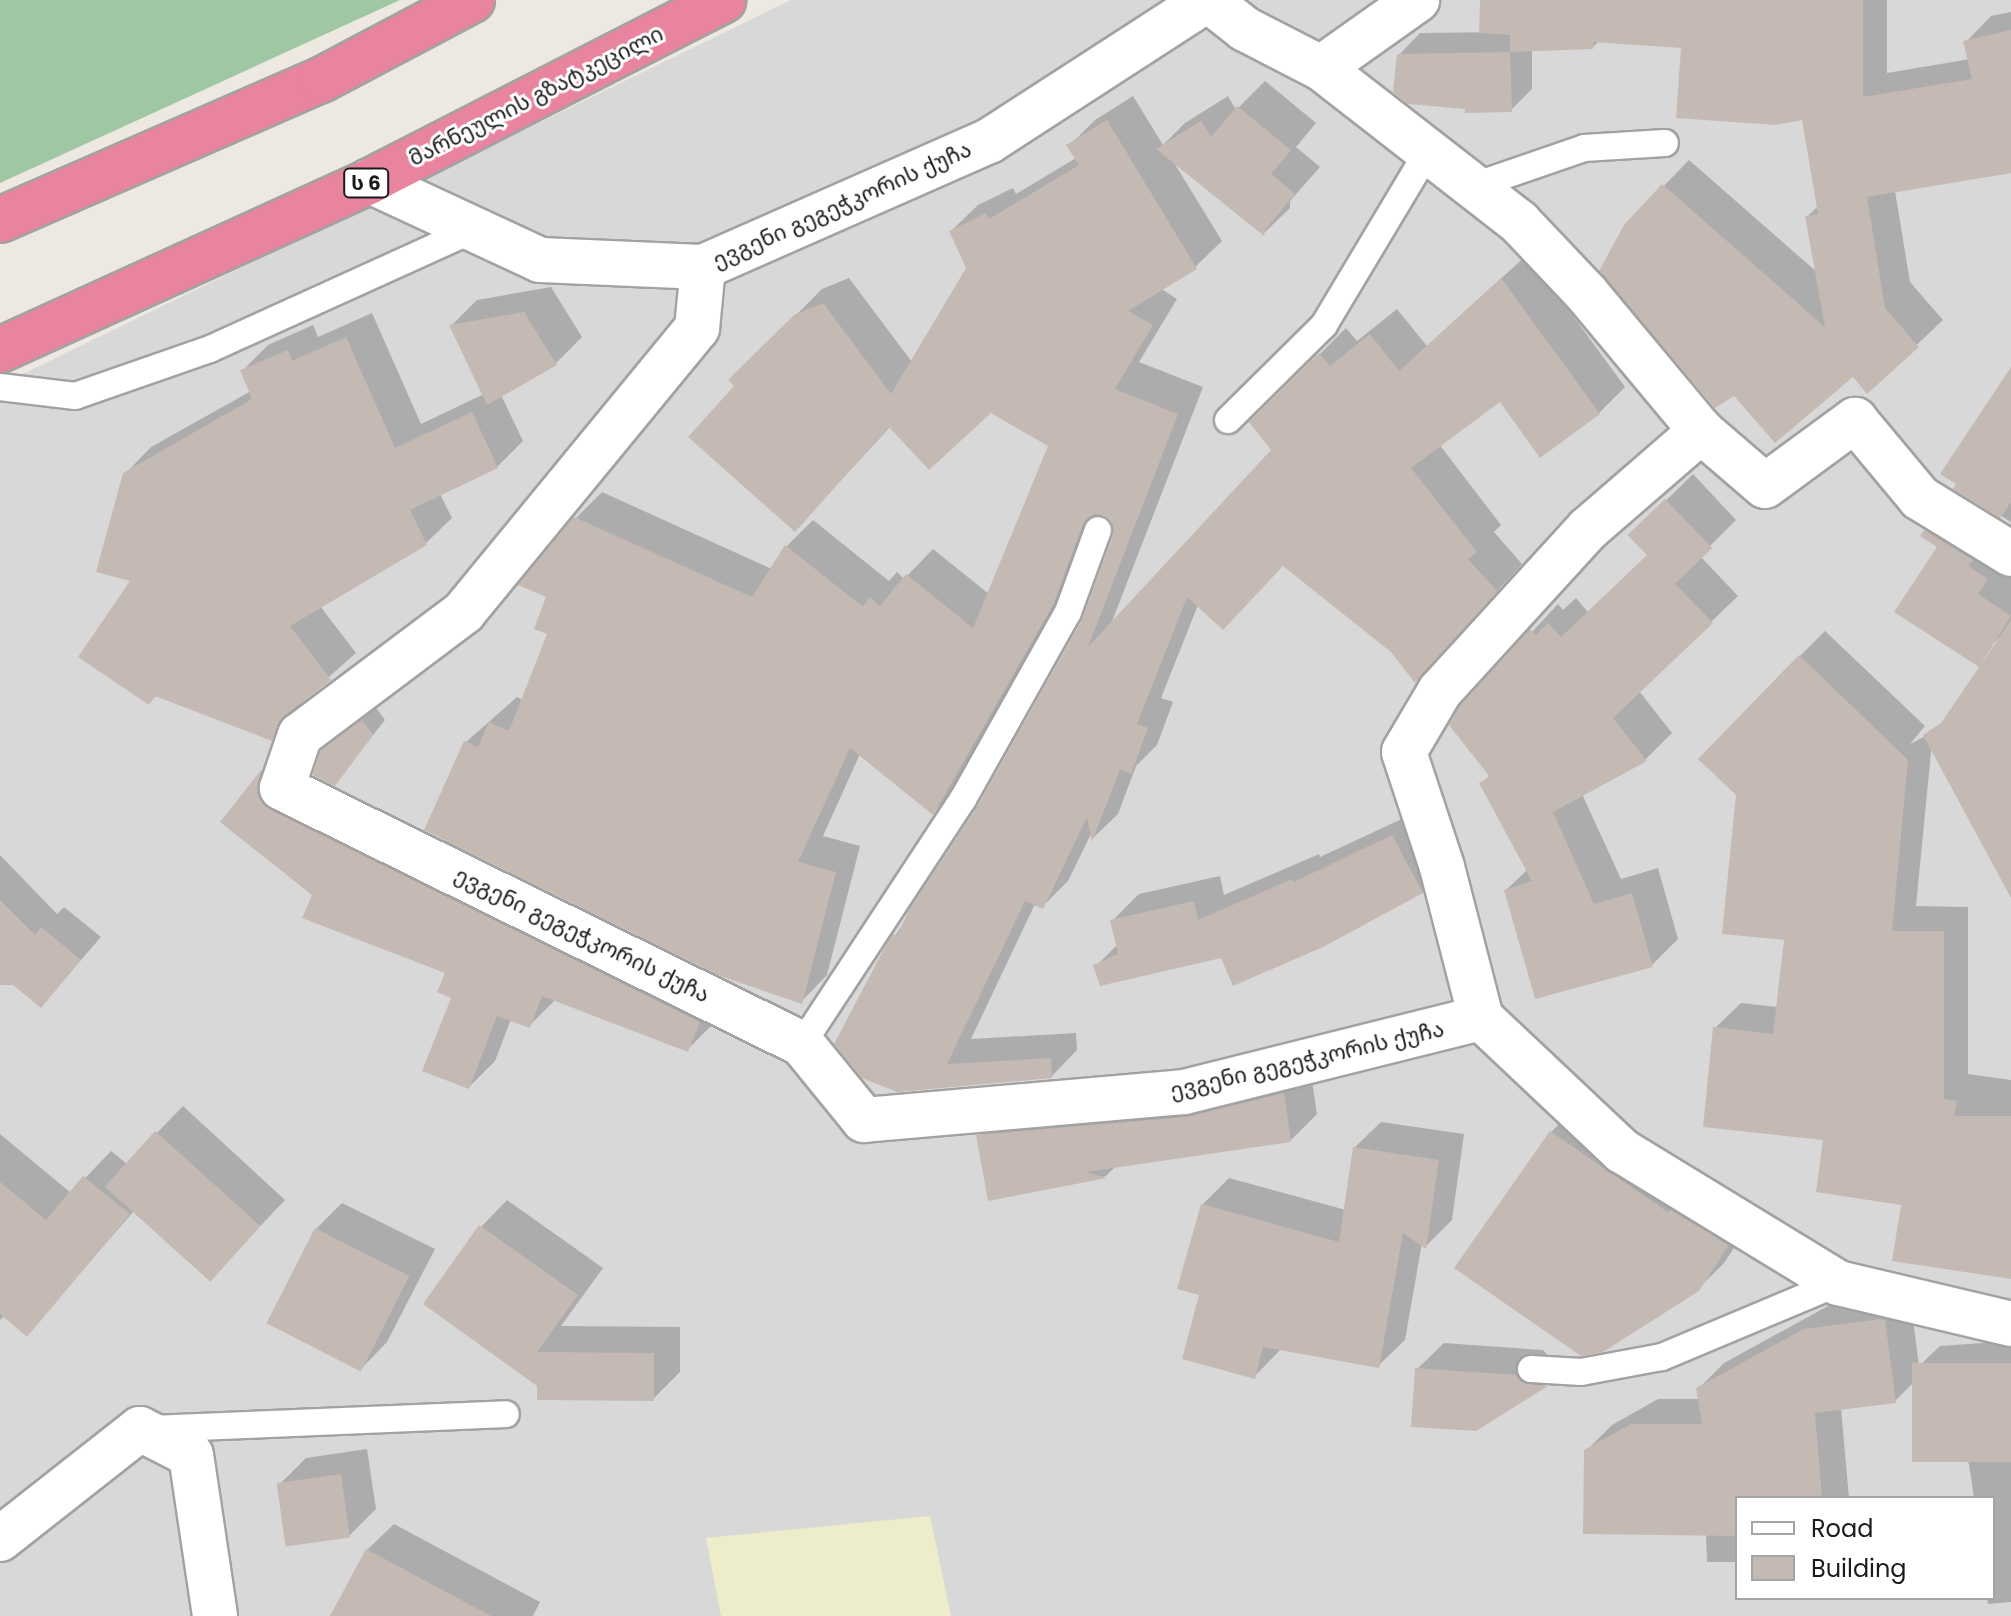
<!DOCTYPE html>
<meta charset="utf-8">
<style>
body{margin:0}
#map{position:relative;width:2011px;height:1616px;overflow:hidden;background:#ede8e0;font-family:Poppins,"Noto Sans Georgian",sans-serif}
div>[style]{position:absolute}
.residential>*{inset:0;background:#d9d8d8}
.farmland>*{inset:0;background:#ededca}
.cemetery>*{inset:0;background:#a0c7a3}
.shadow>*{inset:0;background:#0003}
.building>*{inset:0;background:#c5b9b3;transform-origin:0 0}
.roads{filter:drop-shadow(2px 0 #a2a2a2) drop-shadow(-2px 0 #a2a2a2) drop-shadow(0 2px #a2a2a2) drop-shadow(0 -2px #a2a2a2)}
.lane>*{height:26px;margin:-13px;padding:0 13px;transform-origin:13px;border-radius:13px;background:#fff}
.street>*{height:44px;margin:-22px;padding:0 22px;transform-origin:22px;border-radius:22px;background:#fff}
.highway>*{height:44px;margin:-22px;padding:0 22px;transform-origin:22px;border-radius:22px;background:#e8849e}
span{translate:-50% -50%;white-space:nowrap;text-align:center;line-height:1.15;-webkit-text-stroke:6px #fff;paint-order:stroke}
.shield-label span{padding:2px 6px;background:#fff;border:2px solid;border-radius:6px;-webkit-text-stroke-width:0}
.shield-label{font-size:20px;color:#1b1b1b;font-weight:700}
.street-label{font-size:22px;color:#1b1b1b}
.legend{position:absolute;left:1735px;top:1496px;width:260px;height:104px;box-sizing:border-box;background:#fff;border:2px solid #a4a4a4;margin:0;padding:10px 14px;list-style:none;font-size:24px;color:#1b1b1b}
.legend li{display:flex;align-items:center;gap:16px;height:40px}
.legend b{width:40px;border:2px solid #a4a4a4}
</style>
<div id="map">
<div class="residential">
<i style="clip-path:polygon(evenodd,791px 0,2011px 0,2011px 1616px,0 1616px,0 385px,791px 0,1737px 1498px,1993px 1498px,1993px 1598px,1737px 1598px,1737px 1498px)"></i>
</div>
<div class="farmland">
<i style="clip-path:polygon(930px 1516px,951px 1616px,721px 1616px,706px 1538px)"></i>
</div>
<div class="cemetery">
<i style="clip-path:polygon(0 0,400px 0,0 183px)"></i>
</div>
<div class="shadow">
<i style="clip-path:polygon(1511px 0,1887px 0,1887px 73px,1970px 59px,1966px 42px,1991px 16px,2011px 12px,2011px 173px,1895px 191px,1910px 282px,1943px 320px,1868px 391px,1853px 375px,1625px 226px,1689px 160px,1818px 273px,1808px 216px,1818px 206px,1804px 118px,1683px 46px,1600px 40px,1593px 47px,1532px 49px,1532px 89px,1511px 110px,1467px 107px,1399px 55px,1420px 33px,1512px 32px)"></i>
<i style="clip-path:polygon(1265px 81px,1316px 123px,1296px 147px,1320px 167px,1290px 201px,1290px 208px,1264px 233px,1173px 161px,1222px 241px,1195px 267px,1160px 288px,1177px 299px,1139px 362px,1203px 387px,1111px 624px,1274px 450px,1252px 422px,1346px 328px,1357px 341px,1397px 309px,1427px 346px,1528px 254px,1625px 387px,1599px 413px,1500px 399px,1439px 444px,1501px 525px,1494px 532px,1522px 564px,1416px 680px,1392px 651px,1284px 564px,1198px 605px,1161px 698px,1173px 702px,1157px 745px,1136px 766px,1118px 814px,1093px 838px,1092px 832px,1068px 881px,1042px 907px,1035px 904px,971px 1039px,1076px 1033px,1077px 1050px,1051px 1077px,897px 1090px,895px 936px,979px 808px,1084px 621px,1115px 535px,1113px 519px,1103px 512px,1079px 577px,959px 787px,933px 813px,860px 754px,823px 836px,860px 846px,827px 975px,801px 1002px,466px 742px,517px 697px,523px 700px,550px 633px,576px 518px,602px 492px,772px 569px,787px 546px,813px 520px,889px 581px,897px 572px,904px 579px,933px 549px,989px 594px,1050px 445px,990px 410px,891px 426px,795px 530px,736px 386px,731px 380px,822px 289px,849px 278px,912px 362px,969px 268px,951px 231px,978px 205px,1013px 188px,1016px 194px,1076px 158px,1069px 146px,1095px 120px,1133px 96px,1163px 145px,1185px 123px,1228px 96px,1236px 110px)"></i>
<i style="clip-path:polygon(551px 287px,582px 337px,556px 363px,501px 395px,523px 441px,497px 467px,440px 494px,452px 518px,426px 543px,320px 606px,356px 653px,305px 698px,297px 713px,271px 739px,157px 695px,149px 703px,133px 580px,125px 474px,151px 447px,251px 391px,242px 371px,268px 345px,313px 325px,318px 337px,372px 313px,421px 424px,484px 394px,451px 326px,477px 300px)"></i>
<i style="clip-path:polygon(2011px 378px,2011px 522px,1956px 488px)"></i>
<i style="clip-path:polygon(1693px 474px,1736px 520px,1700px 556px,1738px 596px,1639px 691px,1672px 733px,1645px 760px,1582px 794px,1621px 879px,1658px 868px,1678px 939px,1652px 965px,1506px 890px,1528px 869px,1481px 784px,1490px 775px,1462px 707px,1558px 604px,1563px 610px,1576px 598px,1588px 612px,1650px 554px,1631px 535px)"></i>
<i style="clip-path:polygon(1951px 506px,2011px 544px,2011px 625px,1975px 663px,1940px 546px,1926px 531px)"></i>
<i style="clip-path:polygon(1825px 631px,1925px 726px,1910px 744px,1933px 732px,1916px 906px,1968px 907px,1968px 1074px,2011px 1080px,2011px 1277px,1903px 1203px,1825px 1138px,1715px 1028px,1741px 1003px,1778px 1007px,1786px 938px,1800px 656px)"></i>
<i style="clip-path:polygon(376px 708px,385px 720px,334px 784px,323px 751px)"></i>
<i style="clip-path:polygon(286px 747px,283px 765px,714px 1023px,688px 1049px,556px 999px,529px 1026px,511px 1019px,495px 1061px,469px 1087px,448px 972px,314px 894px,223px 822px)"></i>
<i style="clip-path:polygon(1419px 811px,1448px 865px,1422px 892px,1222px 956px,1096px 966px,1118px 944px,1113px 920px,1139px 894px,1220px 876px,1224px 895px,1319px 854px,1320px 857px)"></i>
<i style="clip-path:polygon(0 855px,57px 914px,64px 907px,101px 937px,41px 1006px,0 972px)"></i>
<i style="clip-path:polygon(1310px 1068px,1317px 1114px,1290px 1141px,1116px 1166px,1106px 1176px,990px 1199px,978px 1136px,1004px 1110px)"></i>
<i style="clip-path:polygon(183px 1106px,285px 1200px,235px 1253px,134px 1211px,27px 1334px,5px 1315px,0 1320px,0 1134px,71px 1193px,111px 1151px,127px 1164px)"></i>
<i style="clip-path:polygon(1577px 1107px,1753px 1219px,1724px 1263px,1697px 1290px,1551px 1132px)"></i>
<i style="clip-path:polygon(1381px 1122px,1464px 1134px,1452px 1220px,1426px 1246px,1422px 1243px,1405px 1340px,1378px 1366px,1281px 1349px,1254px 1377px,1202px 1294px,1202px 1205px,1229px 1178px,1346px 1210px,1354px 1148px)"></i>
<i style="clip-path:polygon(507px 1200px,603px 1268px,561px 1326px,680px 1327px,680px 1372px,653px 1399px,539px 1385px,481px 1227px)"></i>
<i style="clip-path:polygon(342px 1203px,435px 1249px,387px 1342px,361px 1369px,316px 1229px)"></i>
<i style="clip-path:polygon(1910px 1296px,1919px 1366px,1940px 1346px,2011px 1341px,2011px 1602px,1988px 1604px,1987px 1598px,1993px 1598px,1993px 1498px,1974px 1498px,1969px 1464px,1915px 1381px,1895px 1401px,1841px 1408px,1849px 1498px,1737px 1498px,1737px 1562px,1707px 1562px,1706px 1534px,1586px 1451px,1612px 1425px,1658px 1399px,1700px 1399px,1698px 1389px,1724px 1363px,1828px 1306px)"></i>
<i style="clip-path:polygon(1444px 1343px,1543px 1350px,1549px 1357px,1571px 1360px,1547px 1384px,1476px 1429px,1417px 1369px)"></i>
<i style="clip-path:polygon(367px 1449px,376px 1509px,349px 1536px,280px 1484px,306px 1458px)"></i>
<i style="clip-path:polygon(394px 1524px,540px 1602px,533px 1616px,332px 1616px,367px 1550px)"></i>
</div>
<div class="building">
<i style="clip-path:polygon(1480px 0,1863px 0,1863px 97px,1972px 79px,1963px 41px,2011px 30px,2011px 173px,1867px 197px,1885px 308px,1919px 347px,1867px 394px,1853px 377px,1775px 443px,1734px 396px,1715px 408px,1599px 271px,1624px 225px,1662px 184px,1825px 327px,1805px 216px,1818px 214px,1802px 120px,1776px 125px,1676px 118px,1681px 48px,1593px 42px,1593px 49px,1510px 52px,1510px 35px,1479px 33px)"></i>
<i style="clip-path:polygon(1510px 52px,1512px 112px,1465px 113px,1465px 109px,1408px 104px,1393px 92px,1397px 54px)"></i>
<i style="clip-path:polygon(1237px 106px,1291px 150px,1271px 174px,1295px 194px,1265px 230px,1264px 236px,1156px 149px,1201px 121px,1211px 137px)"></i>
<i style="clip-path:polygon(1107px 120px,1197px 269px,1128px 311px,1153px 325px,1115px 389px,1178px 414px,1088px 647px,1271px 450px,1249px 422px,1319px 353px,1330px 366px,1370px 334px,1399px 371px,1501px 278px,1600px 414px,1540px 458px,1500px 402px,1411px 468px,1477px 552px,1468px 559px,1497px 591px,1415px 683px,1391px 652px,1283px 566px,1223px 630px,1187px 597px,1137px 724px,1148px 728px,1131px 774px,1120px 769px,1092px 842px,1087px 817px,1043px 909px,1025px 901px,947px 1064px,1051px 1058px,1052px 1078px,897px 1092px,862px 1078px,834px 1044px,885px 947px,893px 934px,897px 936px,909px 910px,977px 807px,1082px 620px,1113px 535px,1111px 520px,1104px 515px,1094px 514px,1083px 524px,1053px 605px,933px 815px,850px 748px,798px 862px,836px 872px,802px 1004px,718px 975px,424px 830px,464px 741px,478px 747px,489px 722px,509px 731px,547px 634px,534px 629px,546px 597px,518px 585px,574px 517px,752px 597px,785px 545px,863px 607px,870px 597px,880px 606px,906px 574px,973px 628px,1048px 446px,991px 413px,929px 470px,889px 427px,795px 532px,688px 437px,734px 386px,728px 380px,794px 315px,823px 303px,891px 394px,966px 268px,949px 231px,986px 213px,989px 219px,1079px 165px,1066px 145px)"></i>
<i style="clip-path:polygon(524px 312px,557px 365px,487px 405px,449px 325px)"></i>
<i style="clip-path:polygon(346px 337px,395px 448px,472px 412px,498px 468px,410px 510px,427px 545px,290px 626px,331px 680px,285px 715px,272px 741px,155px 696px,149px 705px,78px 657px,130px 581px,96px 572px,123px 473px,252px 399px,240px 370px,288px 350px,292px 361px)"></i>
<i style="clip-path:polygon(2011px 367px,2011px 502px,2000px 518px,1953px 489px,1956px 484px,1940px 474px)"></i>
<i style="left:1665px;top:499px;width:68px;height:52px;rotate:46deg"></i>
<i style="clip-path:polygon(1924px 530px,1973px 560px,1968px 566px,1988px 579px,1978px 594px,2011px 616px,1979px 667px,1894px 612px,1937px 547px,1920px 536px)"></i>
<i style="clip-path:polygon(1647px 555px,1713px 623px,1613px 718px,1647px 761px,1553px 812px,1594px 904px,1632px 893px,1653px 967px,1535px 999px,1504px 890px,1532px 881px,1479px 783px,1490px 777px,1449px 725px,1460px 706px,1530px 629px,1536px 635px,1548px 623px,1561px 637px)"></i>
<i style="clip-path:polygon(2011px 620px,2011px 898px,1923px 735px,1941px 723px)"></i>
<i style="clip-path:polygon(1799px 655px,1908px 760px,1892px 931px,1944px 931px,1944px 1099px,1957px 1101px,1954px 1116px,2011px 1116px,2011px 1279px,1892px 1261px,1901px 1205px,1816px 1192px,1823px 1140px,1703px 1127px,1713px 1027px,1773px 1034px,1784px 940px,1722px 934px,1736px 795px,1698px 759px)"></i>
<i style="clip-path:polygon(362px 720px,373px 735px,335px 786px,313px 775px,321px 750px)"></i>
<i style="clip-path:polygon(262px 769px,257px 792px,271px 810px,700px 1022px,688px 1052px,542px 996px,530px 1028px,497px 1016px,469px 1089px,422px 1071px,451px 998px,437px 992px,445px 973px,302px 918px,312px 895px,220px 822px)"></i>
<i style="clip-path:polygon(1392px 835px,1423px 893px,1323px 947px,1233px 986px,1221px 958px,1100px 986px,1093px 965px,1118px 954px,1110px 920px,1194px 901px,1198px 920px,1292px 879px,1294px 882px)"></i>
<i style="clip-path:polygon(0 900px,35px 935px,41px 927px,81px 960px,41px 1008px,13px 985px,0 985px)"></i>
<i style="clip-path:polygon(1284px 1093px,1291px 1142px,1086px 1172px,1107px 1178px,988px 1201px,976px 1135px,1186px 1117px)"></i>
<i style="left:155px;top:1131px;width:142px;height:75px;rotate:42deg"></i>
<i style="clip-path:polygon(1550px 1131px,1669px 1213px,1669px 1209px,1729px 1245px,1699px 1291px,1603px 1352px,1581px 1356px,1454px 1268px)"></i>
<i style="clip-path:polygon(1353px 1147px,1439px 1160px,1426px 1249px,1403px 1233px,1379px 1368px,1263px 1347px,1255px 1379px,1182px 1359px,1199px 1295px,1177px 1289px,1201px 1204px,1339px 1242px)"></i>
<i style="clip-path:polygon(83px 1176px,130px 1214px,27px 1337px,0 1314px,0 1182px,46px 1220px)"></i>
<i style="clip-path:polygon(479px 1225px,578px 1295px,537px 1352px,654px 1353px,654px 1401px,537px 1400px,537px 1386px,423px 1304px)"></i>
<i style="left:315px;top:1228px;width:106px;height:107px;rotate:27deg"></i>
<i style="clip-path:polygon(1880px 1319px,1885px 1320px,1896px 1403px,1815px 1413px,1822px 1498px,1737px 1498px,1737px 1536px,1583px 1534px,1584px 1450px,1631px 1424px,1702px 1424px,1696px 1388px,1804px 1329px)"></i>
<i style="left:2011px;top:1363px;width:99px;height:99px;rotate:90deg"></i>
<i style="clip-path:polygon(1415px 1368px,1516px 1375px,1523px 1383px,1548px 1386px,1476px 1431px,1411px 1427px)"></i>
<i style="left:341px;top:1474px;width:64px;height:65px;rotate:82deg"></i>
<i style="clip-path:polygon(366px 1549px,491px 1616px,330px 1616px)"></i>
</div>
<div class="roads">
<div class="lane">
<i style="left:1471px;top:187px;width:120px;rotate:-19deg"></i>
<i style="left:1584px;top:148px;width:81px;rotate:-3.5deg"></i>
<i style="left:0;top:387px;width:76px;rotate:6.8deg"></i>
<i style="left:75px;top:396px;width:143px;rotate:-19.2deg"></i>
<i style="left:210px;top:349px;width:290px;rotate:-24.4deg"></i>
<i style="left:1228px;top:420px;width:135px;rotate:-44.7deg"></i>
<i style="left:1324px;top:325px;width:200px;rotate:-59.1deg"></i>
<i style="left:802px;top:1044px;width:293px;rotate:-56.7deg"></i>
<i style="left:963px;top:799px;width:214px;rotate:-60.7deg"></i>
<i style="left:1068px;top:612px;width:87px;rotate:-69.9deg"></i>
<i style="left:1531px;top:1369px;width:50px;rotate:3.4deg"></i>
<i style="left:1581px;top:1372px;width:82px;rotate:-10.5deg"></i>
<i style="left:1662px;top:1357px;width:191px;rotate:-22.8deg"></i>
<i style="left:152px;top:1429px;width:354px;rotate:-2.4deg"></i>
</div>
<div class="street">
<i style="left:1208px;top:0;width:47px;rotate:38.1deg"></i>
<i style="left:1245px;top:29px;width:85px;rotate:27.2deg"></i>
<i style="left:1321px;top:68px;width:251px;rotate:37.9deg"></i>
<i style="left:1519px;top:222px;width:99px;rotate:46.6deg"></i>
<i style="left:1587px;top:294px;width:178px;rotate:50.2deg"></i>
<i style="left:1701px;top:431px;width:84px;rotate:40.7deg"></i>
<i style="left:1765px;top:486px;width:112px;rotate:-36.3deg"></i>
<i style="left:1855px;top:420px;width:102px;rotate:50.2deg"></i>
<i style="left:1920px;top:498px;width:107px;rotate:31.6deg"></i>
<i style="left:1321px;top:68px;width:118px;rotate:-35.3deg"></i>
<i style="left:370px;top:181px;width:187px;rotate:24.9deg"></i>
<i style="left:540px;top:260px;width:163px;rotate:2.5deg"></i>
<i style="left:703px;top:267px;width:313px;rotate:-23.8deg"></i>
<i style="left:989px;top:141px;width:260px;rotate:-32.9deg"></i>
<i style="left:703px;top:267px;width:61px;rotate:95.6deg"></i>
<i style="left:697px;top:328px;width:367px;rotate:129.4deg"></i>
<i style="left:464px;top:612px;width:205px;rotate:143.1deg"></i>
<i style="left:300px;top:735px;width:56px;rotate:108.8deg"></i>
<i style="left:282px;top:788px;width:580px;rotate:26.21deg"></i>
<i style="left:802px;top:1044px;width:98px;rotate:50.8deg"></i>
<i style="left:864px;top:1120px;width:321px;rotate:-5deg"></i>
<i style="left:1184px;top:1092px;width:306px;rotate:-14deg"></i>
<i style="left:1481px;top:1018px;width:156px;rotate:-104.5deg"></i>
<i style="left:1442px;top:867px;width:121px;rotate:-108.3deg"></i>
<i style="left:1404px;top:752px;width:71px;rotate:-59.5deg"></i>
<i style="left:1440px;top:691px;width:219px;rotate:-47.6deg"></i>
<i style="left:1588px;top:529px;width:150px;rotate:-40.9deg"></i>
<i style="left:1481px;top:1018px;width:194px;rotate:43.3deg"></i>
<i style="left:1622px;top:1151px;width:253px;rotate:31.4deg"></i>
<i style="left:1838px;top:1283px;width:178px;rotate:13.3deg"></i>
<i style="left:0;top:1539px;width:178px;rotate:-38.2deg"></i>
<i style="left:140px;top:1429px;width:57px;rotate:27deg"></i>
<i style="left:191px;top:1455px;width:163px;rotate:81.5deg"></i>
</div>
<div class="highway">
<i style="left:0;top:220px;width:350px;rotate:-23.6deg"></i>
<i style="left:321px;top:80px;width:171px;rotate:-27.9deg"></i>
<i style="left:0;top:350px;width:407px;rotate:-24.5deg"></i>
<i style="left:370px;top:181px;width:397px;rotate:-27.1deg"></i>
</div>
</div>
<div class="shield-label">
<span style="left:366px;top:183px">ს 6</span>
</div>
<div class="street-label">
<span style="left:536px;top:96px;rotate:-27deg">მარნეულის გზატკეცილი</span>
<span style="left:842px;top:205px;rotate:-24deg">ევგენი გეგეჭკორის ქუჩა</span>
<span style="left:582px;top:935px;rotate:26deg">ევგენი გეგეჭკორის ქუჩა</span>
<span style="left:1307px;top:1060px;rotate:-13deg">ევგენი გეგეჭკორის ქუჩა</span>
</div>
<ul class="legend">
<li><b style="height:10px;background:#fff"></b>Road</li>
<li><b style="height:22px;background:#c5b9b3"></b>Building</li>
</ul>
</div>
